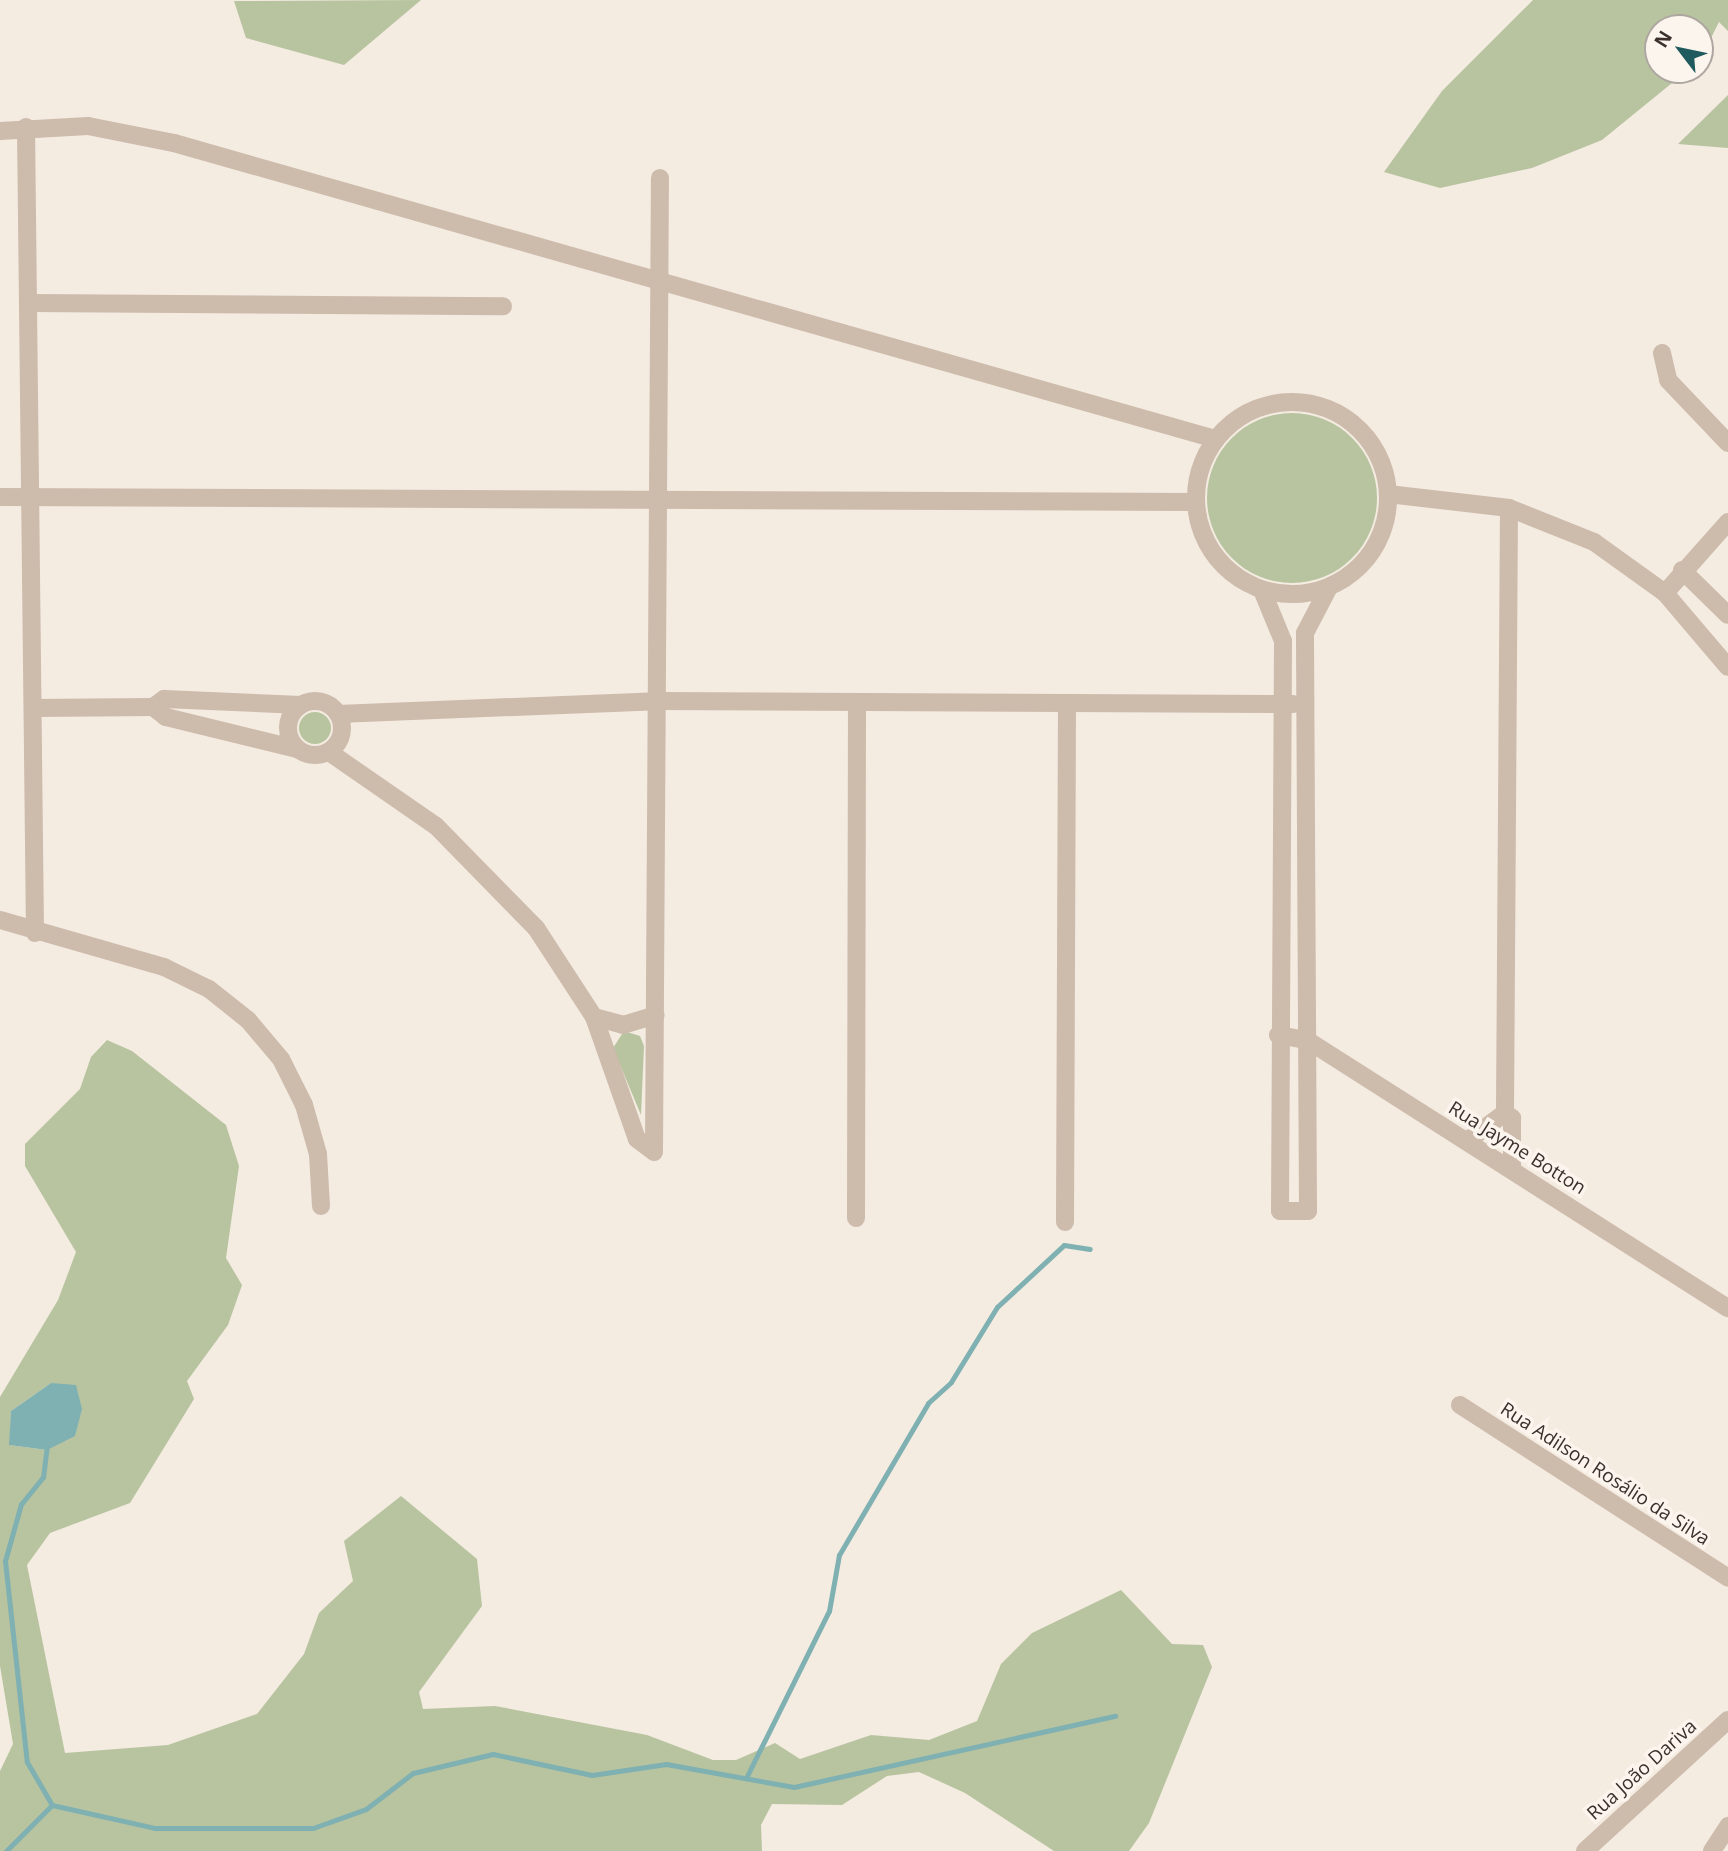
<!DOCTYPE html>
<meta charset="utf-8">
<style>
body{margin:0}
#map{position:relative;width:1728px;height:1851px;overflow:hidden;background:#f4ebe1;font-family:"Open Sans",sans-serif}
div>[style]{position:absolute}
.green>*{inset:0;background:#b8c4a0}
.round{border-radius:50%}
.water>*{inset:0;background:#7fb0b2}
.stream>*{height:5px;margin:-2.5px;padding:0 2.5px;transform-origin:2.5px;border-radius:2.5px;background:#7fb0b2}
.minor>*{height:18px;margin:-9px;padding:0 9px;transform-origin:9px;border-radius:9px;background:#cdbbac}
.minor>.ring{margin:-9px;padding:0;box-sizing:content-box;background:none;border:18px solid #cdbbac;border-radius:50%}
span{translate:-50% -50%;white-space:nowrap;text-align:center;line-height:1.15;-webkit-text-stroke:7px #fbf5ee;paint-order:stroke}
.street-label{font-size:19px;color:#3b302b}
.north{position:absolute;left:1644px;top:14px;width:70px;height:70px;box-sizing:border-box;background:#fbf5ee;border:2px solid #aea6a0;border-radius:50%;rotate:302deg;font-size:19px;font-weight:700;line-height:28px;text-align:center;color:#3b302b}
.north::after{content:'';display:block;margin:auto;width:24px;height:32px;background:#1f5a5e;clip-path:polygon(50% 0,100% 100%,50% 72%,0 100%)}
</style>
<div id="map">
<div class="green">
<i style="clip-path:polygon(421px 0,344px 65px,246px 38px,234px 1px)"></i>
<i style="clip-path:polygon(1533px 0,1728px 0,1728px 31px,1719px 22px,1700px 60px,1700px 28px,1658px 28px,1658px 70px,1688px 70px,1602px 140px,1532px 168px,1440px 188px,1384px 172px,1442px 91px)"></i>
<i style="clip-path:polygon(1728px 95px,1728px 148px,1678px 144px)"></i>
<i class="round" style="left:1207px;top:413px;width:170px;height:170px"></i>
<i class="round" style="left:299px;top:712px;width:32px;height:32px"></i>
<i style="clip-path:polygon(624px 1031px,640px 1036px,644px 1046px,641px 1115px,613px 1048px)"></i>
<i style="clip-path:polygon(evenodd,107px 1040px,132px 1051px,226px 1125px,239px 1166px,226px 1258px,242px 1285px,228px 1325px,187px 1381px,194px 1399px,130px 1503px,50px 1533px,27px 1565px,65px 1753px,168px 1745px,257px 1714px,304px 1654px,319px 1613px,353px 1581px,344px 1541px,401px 1496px,477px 1559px,482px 1606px,419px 1692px,423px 1709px,495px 1706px,647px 1735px,713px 1760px,736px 1760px,775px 1743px,800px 1759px,871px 1735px,929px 1740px,977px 1721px,1001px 1664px,1032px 1633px,1121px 1590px,1172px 1644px,1203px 1645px,1212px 1667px,1149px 1823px,1129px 1851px,1054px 1851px,965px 1793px,919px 1772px,887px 1776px,842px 1805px,772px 1804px,761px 1825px,762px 1851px,0 1851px,0 1771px,13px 1744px,0 1666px,0 1397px,58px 1300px,76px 1252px,25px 1166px,25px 1144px,80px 1089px,91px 1057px,107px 1040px,51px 1383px,47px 1450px,10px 1445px,11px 1411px,51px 1383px)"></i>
</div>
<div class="water">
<i style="clip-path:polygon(51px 1383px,76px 1385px,82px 1409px,75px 1436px,47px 1450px,9px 1445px,11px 1411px)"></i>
</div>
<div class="stream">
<i style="left:47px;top:1445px;width:32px;rotate:97deg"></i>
<i style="left:43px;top:1477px;width:35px;rotate:129deg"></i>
<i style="left:21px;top:1504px;width:59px;rotate:105.7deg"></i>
<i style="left:5px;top:1561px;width:202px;rotate:83.8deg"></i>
<i style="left:27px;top:1762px;width:50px;rotate:59.8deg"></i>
<i style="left:746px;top:1778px;width:186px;rotate:-63.6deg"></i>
<i style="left:829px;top:1611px;width:57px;rotate:-79.9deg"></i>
<i style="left:839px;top:1555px;width:176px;rotate:-59.6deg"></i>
<i style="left:928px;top:1403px;width:31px;rotate:-42deg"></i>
<i style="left:951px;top:1382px;width:88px;rotate:-58.5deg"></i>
<i style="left:997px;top:1307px;width:91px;rotate:-42.8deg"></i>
<i style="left:1064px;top:1245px;width:26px;rotate:9deg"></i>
<i style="left:6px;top:1851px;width:65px;rotate:-45deg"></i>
<i style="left:52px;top:1805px;width:106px;rotate:12.6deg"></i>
<i style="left:155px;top:1828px;width:158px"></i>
<i style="left:313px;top:1828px;width:56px;rotate:-19.7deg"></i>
<i style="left:366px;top:1809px;width:59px;rotate:-37.5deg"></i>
<i style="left:413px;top:1773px;width:82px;rotate:-13.4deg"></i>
<i style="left:493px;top:1754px;width:101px;rotate:12deg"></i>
<i style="left:592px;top:1775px;width:75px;rotate:-8.5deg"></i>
<i style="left:666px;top:1764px;width:130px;rotate:10.2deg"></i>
<i style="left:794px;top:1787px;width:329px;rotate:-12.5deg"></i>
</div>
<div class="minor">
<i style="left:26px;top:127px;width:806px;rotate:89.36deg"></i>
<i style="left:0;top:131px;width:88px;rotate:-3.3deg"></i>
<i style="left:88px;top:126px;width:88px;rotate:11.2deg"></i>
<i style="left:174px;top:143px;width:1082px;rotate:15.87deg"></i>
<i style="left:28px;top:303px;width:475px;rotate:0.4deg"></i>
<i style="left:1662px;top:353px;width:28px;rotate:77deg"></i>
<i style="left:1668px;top:380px;width:87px;rotate:46.4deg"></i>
<i class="ring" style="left:1196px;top:402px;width:174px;height:174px"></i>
<i style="left:1388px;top:494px;width:122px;rotate:6.6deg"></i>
<i style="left:1509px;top:508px;width:92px;rotate:21.8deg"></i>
<i style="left:1594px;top:542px;width:87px;rotate:35.7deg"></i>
<i style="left:1665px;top:593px;width:97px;rotate:49.6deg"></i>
<i style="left:0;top:497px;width:1195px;rotate:0.24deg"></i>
<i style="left:1509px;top:508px;width:605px;rotate:90.38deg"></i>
<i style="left:1505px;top:1113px;width:9px;rotate:36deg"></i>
<i style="left:1512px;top:1118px;width:51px;rotate:90deg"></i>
<i style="left:1682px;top:570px;width:64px;rotate:44.4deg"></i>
<i style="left:1262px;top:590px;width:55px;rotate:67.6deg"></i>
<i style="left:1283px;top:641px;width:570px;rotate:90.3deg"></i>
<i style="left:1280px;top:1211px;width:28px"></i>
<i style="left:1308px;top:1211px;width:578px;rotate:-90.3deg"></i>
<i style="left:1305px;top:633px;width:52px;rotate:-62.4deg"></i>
<i style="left:1665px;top:593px;width:95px;rotate:-48.4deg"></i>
<i class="ring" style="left:288px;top:701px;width:36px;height:36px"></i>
<i style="left:153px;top:707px;width:14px;rotate:-36deg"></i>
<i style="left:164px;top:699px;width:137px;rotate:2.5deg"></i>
<i style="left:33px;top:708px;width:120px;rotate:-0.5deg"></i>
<i style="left:153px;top:707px;width:16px;rotate:38deg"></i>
<i style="left:166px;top:717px;width:135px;rotate:13.7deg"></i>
<i style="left:338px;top:714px;width:318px;rotate:-2.3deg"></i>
<i style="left:656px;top:701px;width:637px;rotate:0.27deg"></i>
<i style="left:329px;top:752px;width:130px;rotate:34.7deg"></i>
<i style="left:436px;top:826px;width:143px;rotate:45.6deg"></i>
<i style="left:536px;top:928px;width:106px;rotate:56.9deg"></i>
<i style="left:594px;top:1017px;width:129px;rotate:70.6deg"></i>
<i style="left:637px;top:1139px;width:21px;rotate:37deg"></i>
<i style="left:654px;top:1152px;width:974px;rotate:-89.65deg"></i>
<i style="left:0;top:920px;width:171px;rotate:16deg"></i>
<i style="left:164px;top:967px;width:50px;rotate:26.1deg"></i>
<i style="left:209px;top:989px;width:50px;rotate:38.5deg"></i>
<i style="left:248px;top:1020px;width:51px;rotate:49.8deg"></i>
<i style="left:281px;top:1059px;width:51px;rotate:63.4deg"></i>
<i style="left:304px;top:1105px;width:51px;rotate:74.1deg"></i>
<i style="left:318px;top:1154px;width:52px;rotate:86.7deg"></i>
<i style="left:594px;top:1017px;width:30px;rotate:15deg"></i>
<i style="left:623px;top:1025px;width:34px;rotate:-17deg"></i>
<i style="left:1278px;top:1035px;width:29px;rotate:10deg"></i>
<i style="left:1307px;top:1040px;width:499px;rotate:32.5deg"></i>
<i style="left:1467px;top:1141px;width:47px;rotate:-36.4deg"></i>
<i style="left:856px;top:1218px;width:513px;rotate:-89.89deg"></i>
<i style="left:1065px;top:1222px;width:518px;rotate:-89.78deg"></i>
<i style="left:1460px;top:1405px;width:319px;rotate:32.8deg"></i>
<i style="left:1585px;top:1851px;width:194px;rotate:-42.5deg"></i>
<i style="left:1712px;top:1851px;width:30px;rotate:-57deg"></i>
</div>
<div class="street-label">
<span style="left:1517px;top:1148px;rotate:32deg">Rua Jayme Botton</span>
<span style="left:1605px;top:1474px;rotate:33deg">Rua Adilson Rosálio da Silva</span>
<span style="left:1642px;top:1770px;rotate:-42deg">Rua João Dariva</span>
</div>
<div class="north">N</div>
</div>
